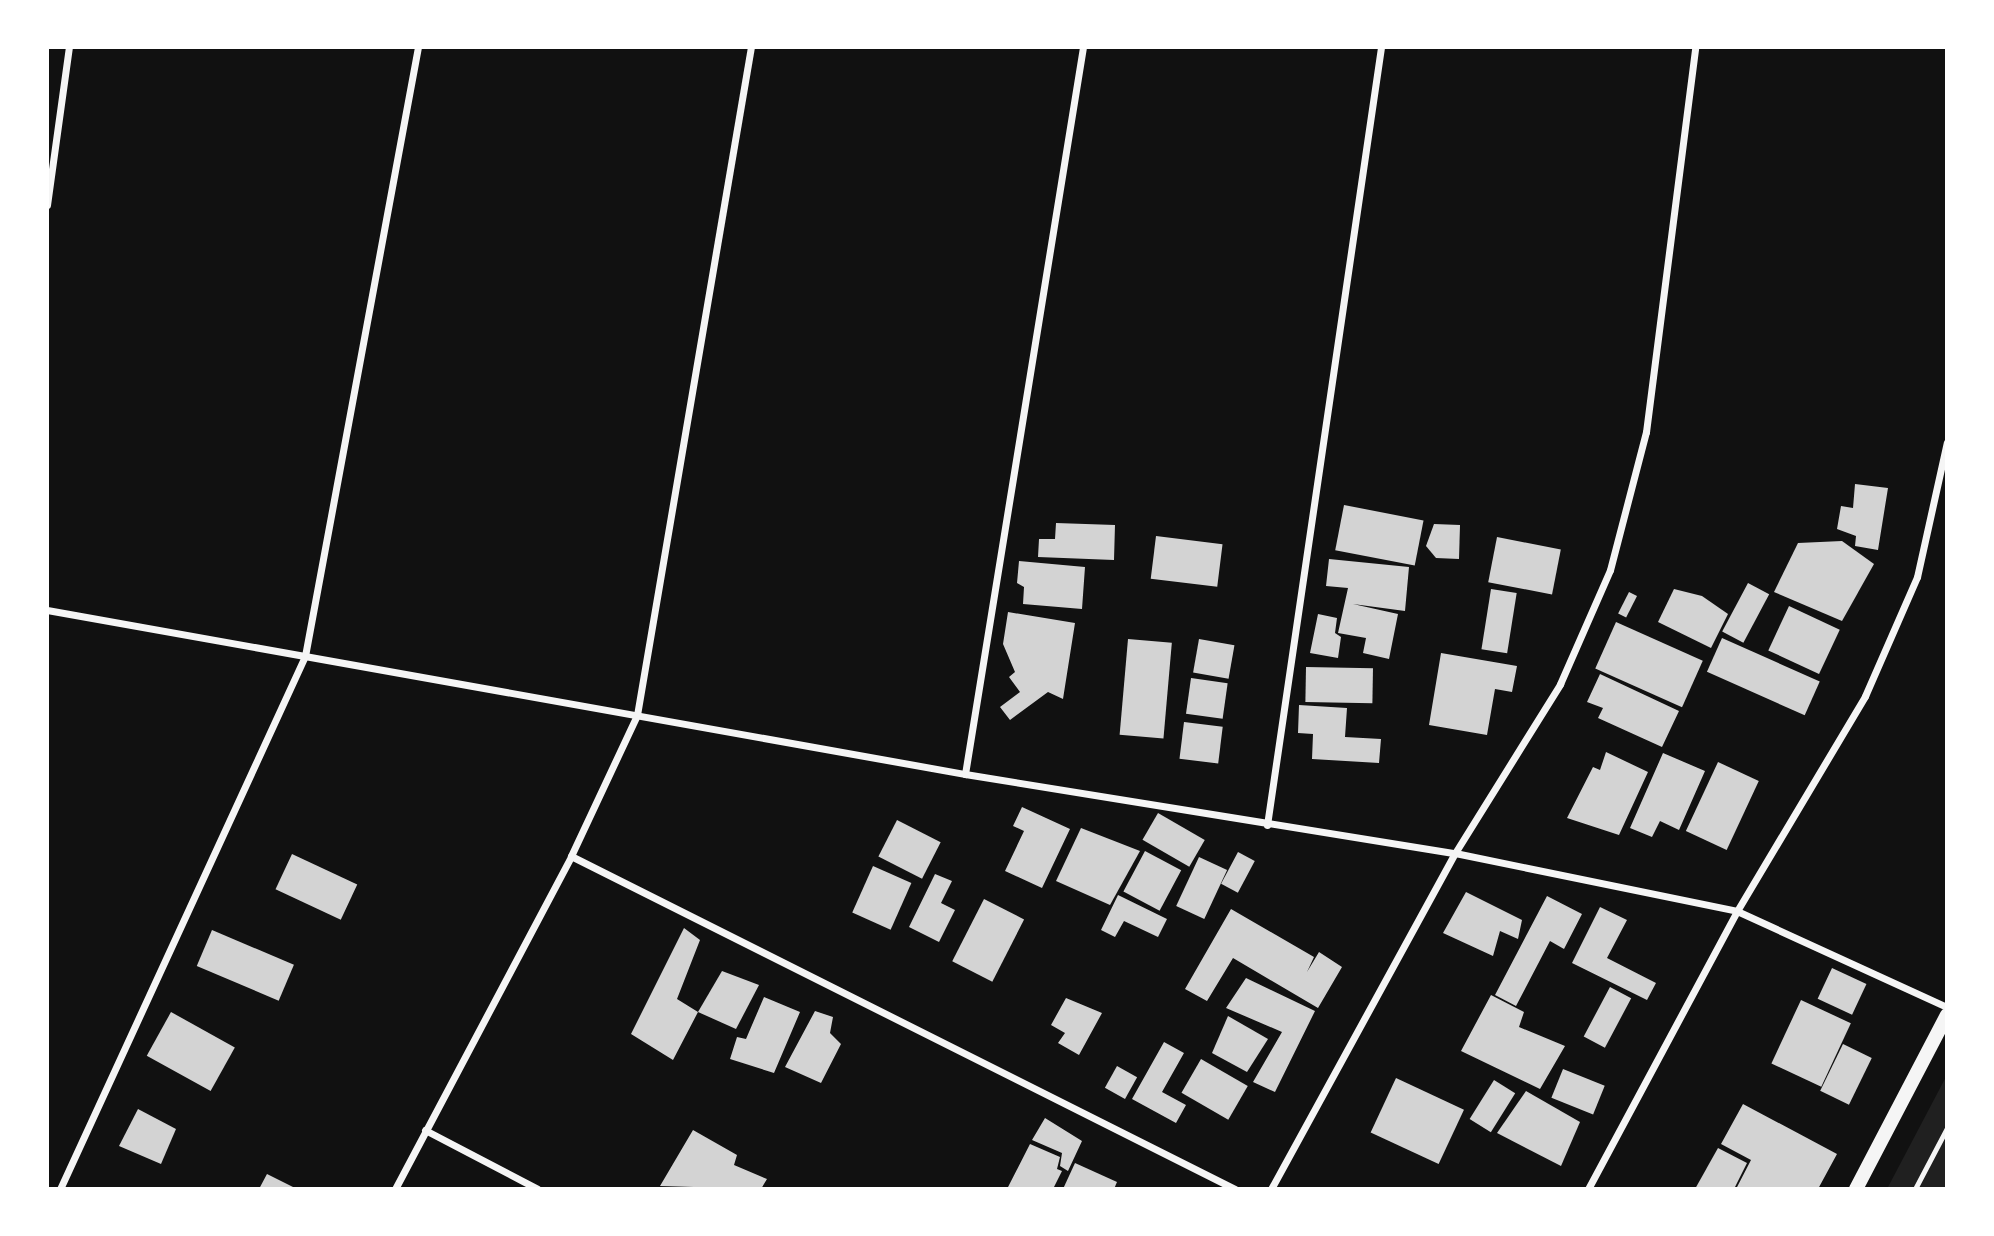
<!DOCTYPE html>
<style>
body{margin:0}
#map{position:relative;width:1994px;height:1236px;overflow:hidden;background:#111;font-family:Jost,sans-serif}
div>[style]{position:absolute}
.green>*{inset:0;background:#202020}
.building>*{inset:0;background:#d3d3d3;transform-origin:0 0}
.path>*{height:4.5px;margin:-2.25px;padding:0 2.25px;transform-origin:2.25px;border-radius:2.25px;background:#f5f5f5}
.minor>*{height:7px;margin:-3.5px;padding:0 3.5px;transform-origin:3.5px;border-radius:3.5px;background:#f5f5f5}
.secondary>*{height:14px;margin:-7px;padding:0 7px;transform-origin:7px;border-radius:7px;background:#f5f5f5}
span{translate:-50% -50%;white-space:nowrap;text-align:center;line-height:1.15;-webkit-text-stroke:6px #fff;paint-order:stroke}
.frame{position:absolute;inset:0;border:49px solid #fff;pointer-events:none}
</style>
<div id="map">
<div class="green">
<i style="clip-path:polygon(1947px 1075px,1947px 1189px,1887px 1189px)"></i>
</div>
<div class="building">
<i style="clip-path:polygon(1855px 484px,1888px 488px,1878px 550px,1855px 546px,1856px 536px,1837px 529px,1841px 506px,1853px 508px)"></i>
<i style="left:1344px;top:505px;width:81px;height:46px;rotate:11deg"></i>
<i style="clip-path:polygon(1056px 523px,1115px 525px,1114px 560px,1038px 557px,1039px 539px,1055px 539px)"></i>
<i style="clip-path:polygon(1434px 524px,1460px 525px,1459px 559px,1436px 558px,1426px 546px)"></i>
<i style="left:1156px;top:536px;width:67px;height:43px;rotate:7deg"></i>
<i style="left:1497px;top:537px;width:65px;height:46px;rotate:11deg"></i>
<i style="clip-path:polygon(1842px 541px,1874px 564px,1842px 621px,1774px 592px,1798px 543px)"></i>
<i style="clip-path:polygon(1329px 559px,1409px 567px,1405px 611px,1353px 604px,1398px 614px,1389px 659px,1363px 653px,1366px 638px,1338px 633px,1348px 588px,1326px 586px)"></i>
<i style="clip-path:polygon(1019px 561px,1085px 567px,1082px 609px,1023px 604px,1024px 587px,1017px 583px)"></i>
<i style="left:1748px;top:583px;width:24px;height:55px;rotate:28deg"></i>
<i style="left:1491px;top:589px;width:26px;height:61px;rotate:9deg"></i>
<i style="clip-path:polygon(1674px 589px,1702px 596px,1728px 614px,1711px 648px,1658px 622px)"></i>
<i style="left:1629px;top:592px;width:9px;height:24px;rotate:27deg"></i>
<i style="left:1789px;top:606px;width:56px;height:49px;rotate:25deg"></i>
<i style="clip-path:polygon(1008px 612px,1075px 623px,1063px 699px,1048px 692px,1010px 720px,1000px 707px,1020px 692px,1009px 677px,1015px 672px,1003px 644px)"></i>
<i style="clip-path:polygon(1318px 614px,1337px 618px,1335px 633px,1341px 637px,1338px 658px,1310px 653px)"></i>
<i style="left:1616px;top:622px;width:95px;height:51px;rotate:24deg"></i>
<i style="left:1722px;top:638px;width:107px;height:37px;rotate:24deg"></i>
<i style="left:1128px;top:639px;width:44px;height:96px;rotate:5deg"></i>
<i style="left:1199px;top:639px;width:36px;height:34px;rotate:10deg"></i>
<i style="clip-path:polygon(1441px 653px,1517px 666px,1512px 692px,1495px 689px,1487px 735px,1429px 725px)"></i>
<i style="left:1306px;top:667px;width:67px;height:35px;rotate:1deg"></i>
<i style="clip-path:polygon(1600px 674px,1679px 711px,1662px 747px,1598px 718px,1603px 708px,1587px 702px)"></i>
<i style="left:1191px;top:678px;width:37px;height:36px;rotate:8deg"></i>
<i style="clip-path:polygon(1299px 705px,1347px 708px,1345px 737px,1381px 739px,1379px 763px,1312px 759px,1313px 734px,1298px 733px)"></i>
<i style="left:1184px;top:722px;width:39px;height:37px;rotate:7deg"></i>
<i style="clip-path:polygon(1606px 752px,1648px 772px,1619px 835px,1567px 818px,1593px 767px,1600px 770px)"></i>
<i style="clip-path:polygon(1663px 753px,1705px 771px,1679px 830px,1660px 821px,1652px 837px,1630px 828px)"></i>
<i style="left:1718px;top:762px;width:45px;height:76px;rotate:25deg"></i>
<i style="clip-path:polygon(1022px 807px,1070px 829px,1042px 888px,1005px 871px,1024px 831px,1013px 826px)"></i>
<i style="left:1158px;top:813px;width:54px;height:31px;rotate:30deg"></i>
<i style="left:897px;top:820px;width:49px;height:41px;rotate:27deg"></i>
<i style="clip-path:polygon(1081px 828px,1140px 851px,1110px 905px,1056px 881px)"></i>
<i style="left:1145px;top:851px;width:41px;height:46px;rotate:28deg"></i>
<i style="left:1238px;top:852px;width:19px;height:36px;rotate:28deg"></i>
<i style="left:292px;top:854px;width:72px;height:39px;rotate:25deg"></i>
<i style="left:1199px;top:857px;width:31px;height:54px;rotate:25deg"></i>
<i style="left:873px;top:866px;width:42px;height:51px;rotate:24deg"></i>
<i style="clip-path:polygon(935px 874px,952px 881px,941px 903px,955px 910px,939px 942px,909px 927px)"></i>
<i style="clip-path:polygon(1466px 892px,1522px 920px,1518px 939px,1500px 931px,1493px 956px,1443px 933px)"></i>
<i style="clip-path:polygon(1118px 895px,1167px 919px,1158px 937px,1124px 921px,1115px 937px,1101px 930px)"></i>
<i style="clip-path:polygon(1547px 896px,1582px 914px,1564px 949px,1550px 941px,1516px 1006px,1495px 995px)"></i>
<i style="left:984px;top:899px;width:45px;height:70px;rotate:27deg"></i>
<i style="clip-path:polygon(1600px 907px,1627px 920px,1607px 958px,1656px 983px,1647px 1000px,1572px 963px)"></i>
<i style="clip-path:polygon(1231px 909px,1314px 957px,1307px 972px,1319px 952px,1342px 967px,1318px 1008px,1233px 958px,1207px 1001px,1185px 989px)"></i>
<i style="clip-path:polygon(684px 928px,700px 940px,677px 999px,698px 1012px,673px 1060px,631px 1034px)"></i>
<i style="left:212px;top:930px;width:89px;height:39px;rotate:23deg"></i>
<i style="left:1832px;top:968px;width:38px;height:34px;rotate:25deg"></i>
<i style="clip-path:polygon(722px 971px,759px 985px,736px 1029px,698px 1012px)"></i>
<i style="clip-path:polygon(1246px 978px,1315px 1011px,1275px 1092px,1253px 1082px,1282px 1032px,1226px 1008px)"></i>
<i style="left:1610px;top:987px;width:24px;height:56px;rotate:28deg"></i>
<i style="clip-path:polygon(1491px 995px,1524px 1012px,1519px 1027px,1565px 1046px,1540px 1089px,1461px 1051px)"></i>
<i style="clip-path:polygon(764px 997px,800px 1012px,774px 1073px,730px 1059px,737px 1037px,746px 1039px)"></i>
<i style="clip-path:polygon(1066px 998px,1102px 1013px,1079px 1055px,1058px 1043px,1065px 1033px,1051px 1025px)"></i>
<i style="left:1801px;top:1000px;width:55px;height:70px;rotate:25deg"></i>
<i style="clip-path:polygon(815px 1011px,833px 1017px,830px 1033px,841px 1044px,821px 1083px,785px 1067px)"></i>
<i style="left:171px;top:1012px;width:73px;height:50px;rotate:29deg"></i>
<i style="clip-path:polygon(1228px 1016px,1268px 1039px,1247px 1072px,1212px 1053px)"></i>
<i style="clip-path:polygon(1164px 1042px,1184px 1053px,1162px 1092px,1186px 1105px,1176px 1123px,1132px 1099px)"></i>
<i style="left:1843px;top:1044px;width:32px;height:52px;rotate:26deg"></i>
<i style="left:1201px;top:1059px;width:54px;height:39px;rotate:30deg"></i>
<i style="left:1117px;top:1066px;width:23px;height:25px;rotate:29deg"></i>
<i style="left:1563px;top:1069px;width:45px;height:31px;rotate:22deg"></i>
<i style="left:1396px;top:1078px;width:75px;height:60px;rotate:25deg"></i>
<i style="left:1494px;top:1080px;width:25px;height:46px;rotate:32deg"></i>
<i style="clip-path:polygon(1526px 1091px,1580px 1122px,1561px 1166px,1497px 1133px)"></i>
<i style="clip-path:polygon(1743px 1104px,1837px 1154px,1818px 1189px,1736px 1189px,1751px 1160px,1721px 1144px)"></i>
<i style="clip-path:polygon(138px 1109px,176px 1129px,161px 1164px,119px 1146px)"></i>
<i style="clip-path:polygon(1045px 1118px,1082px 1141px,1068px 1171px,1060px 1166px,1062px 1153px,1032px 1140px)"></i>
<i style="clip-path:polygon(693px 1130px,737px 1155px,734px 1165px,767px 1179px,761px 1189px,660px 1186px)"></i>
<i style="clip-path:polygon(1030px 1144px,1060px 1157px,1057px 1169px,1062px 1171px,1053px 1189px,1007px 1189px)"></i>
<i style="clip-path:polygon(1718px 1148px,1747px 1163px,1734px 1189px,1695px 1189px)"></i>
<i style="clip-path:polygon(1075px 1163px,1117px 1182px,1114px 1189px,1063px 1189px)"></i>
<i style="clip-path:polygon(267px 1174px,297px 1189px,259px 1189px)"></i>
</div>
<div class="path">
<i style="left:1915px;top:1189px;width:69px;rotate:-62.3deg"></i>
</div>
<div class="minor">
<i style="left:47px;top:205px;width:160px;rotate:-82.1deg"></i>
<i style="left:47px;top:610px;width:933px;rotate:10.13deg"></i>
<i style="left:965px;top:774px;width:496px;rotate:9.2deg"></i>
<i style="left:1455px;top:853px;width:288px;rotate:11.6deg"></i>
<i style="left:1737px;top:911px;width:231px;rotate:24.6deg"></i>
<i style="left:965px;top:774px;width:737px;rotate:-80.78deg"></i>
<i style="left:1267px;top:825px;width:786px;rotate:-81.66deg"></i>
<i style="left:571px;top:856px;width:743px;rotate:26.63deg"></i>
<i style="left:425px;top:1130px;width:127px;rotate:27.6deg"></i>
<i style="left:60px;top:1189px;width:587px;rotate:-65.31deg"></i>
<i style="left:305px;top:656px;width:619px;rotate:-79.49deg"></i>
<i style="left:395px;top:1189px;width:377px;rotate:-62.1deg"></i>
<i style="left:571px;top:856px;width:156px;rotate:-64.9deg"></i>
<i style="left:637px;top:715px;width:678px;rotate:-80.32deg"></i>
<i style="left:1271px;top:1189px;width:383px;rotate:-61.3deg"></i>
<i style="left:1455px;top:853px;width:199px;rotate:-58.1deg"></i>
<i style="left:1560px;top:684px;width:124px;rotate:-66.3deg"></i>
<i style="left:1610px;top:570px;width:143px;rotate:-75.4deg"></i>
<i style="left:1646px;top:432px;width:388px;rotate:-82.7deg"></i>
<i style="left:1588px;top:1189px;width:315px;rotate:-61.8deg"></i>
<i style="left:1737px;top:911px;width:250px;rotate:-59.2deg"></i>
<i style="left:1865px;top:696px;width:130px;rotate:-66.4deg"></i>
<i style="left:1917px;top:577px;width:138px;rotate:-77.5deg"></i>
</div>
<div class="secondary">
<i style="left:1856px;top:1189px;width:196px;rotate:-62.4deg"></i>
</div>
<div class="frame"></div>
</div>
